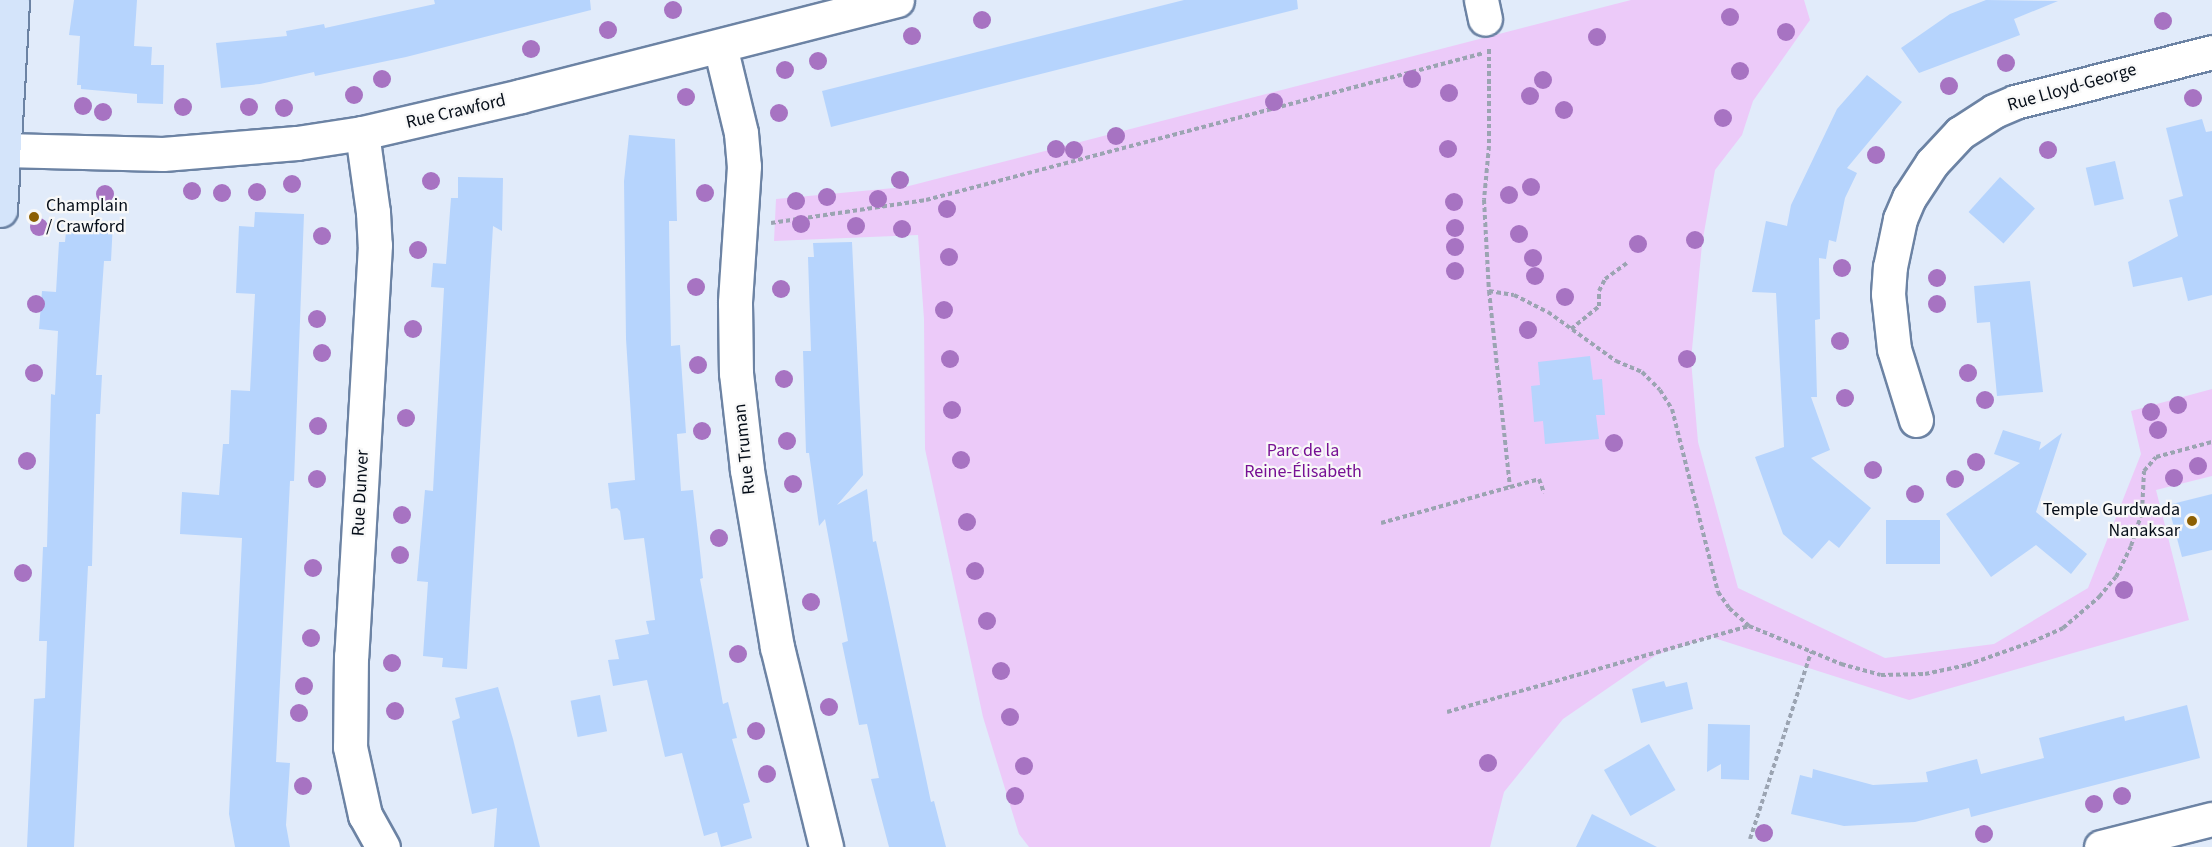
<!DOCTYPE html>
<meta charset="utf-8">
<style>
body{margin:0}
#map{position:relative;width:2212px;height:847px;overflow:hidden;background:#e1ebfa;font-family:"Source Sans 3",sans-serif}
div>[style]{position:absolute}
.green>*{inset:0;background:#eccaf9}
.building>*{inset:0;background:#b6d4fd;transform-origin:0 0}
.path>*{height:4px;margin-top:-2px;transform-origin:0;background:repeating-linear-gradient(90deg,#9ba4b2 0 4.5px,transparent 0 7.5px)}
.roads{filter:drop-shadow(2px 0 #6c83a4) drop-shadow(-2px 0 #6c83a4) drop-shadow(0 2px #6c83a4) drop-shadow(0 -2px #6c83a4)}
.minor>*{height:33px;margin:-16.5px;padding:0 16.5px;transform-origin:16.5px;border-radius:16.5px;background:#fff}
.secondary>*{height:33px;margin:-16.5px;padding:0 16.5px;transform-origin:16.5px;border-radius:16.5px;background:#d4e4fa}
.trees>*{width:18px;height:18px;margin:-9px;border-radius:50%;background:#a773c2}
.dots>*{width:16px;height:16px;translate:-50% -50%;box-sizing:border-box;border:3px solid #f8f8f8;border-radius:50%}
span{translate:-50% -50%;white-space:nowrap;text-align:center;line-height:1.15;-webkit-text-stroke:4.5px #f8f8f8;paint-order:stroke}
.street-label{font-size:18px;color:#050d18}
.poi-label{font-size:18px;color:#050d18}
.left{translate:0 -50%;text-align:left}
.right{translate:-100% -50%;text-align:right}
.park-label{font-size:18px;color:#771194}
</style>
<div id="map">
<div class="green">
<i style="clip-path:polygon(1631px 0,1804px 0,1810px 20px,1753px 101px,1742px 135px,1715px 170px,1702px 244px,1691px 360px,1698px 442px,1738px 588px,1885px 658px,1994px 644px,2088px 588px,2141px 454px,2131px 411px,2212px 389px,2212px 476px,2156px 490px,2189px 620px,1909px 700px,1711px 637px,1656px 655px,1563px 719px,1504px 792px,1490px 847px,1029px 847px,1019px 834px,983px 717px,925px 449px,924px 319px,918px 235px,774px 241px,776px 199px,905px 187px)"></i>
</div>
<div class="building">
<i style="clip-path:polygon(74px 0,137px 0,134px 46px,152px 47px,151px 65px,164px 65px,163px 104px,137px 103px,137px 94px,81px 89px,81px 85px,77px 85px,80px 36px,69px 35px)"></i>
<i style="clip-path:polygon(434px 0,590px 0,591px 10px,406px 57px,315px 76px,314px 72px,260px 84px,221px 88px,216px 43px,287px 36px,286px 31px,324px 24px,325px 28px,435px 4px)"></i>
<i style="clip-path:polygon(1184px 0,1297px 0,1298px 9px,831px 127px,822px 91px)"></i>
<i style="clip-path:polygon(1986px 0,2058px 1px,2014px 19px,2020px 35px,1919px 73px,1901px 48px,1950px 14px)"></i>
<i style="clip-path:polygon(1867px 75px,1902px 102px,1847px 168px,1857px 173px,1845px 198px,1836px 242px,1829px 240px,1826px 259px,1819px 258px,1820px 319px,1815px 320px,1817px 397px,1811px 397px,1830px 450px,1811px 458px,1871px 508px,1839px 548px,1829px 540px,1812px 559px,1783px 534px,1755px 457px,1784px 447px,1776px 293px,1752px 292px,1766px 221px,1787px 226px,1791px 205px,1837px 109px)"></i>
<i style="clip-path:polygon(2202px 119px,2206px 132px,2212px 131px,2212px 295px,2188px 301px,2182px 277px,2133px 287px,2128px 262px,2178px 236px,2169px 200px,2183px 196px,2166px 128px)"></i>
<i style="clip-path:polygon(629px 135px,675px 139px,677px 221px,669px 221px,670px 292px,671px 346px,680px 345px,686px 433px,677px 434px,681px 491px,693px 490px,703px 578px,700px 579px,723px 704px,728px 702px,737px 738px,732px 739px,750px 802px,743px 804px,752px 838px,721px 847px,717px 832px,704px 836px,682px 753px,665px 757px,647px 680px,613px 686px,608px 660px,619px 659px,615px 640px,649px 634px,646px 621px,655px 620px,644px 538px,624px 540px,620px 511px,617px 508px,611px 509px,608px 483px,635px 480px,626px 339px,624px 181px)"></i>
<i style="left:2115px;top:161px;width:39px;height:30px;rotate:77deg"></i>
<i style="clip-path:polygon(458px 177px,503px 178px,502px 231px,493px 226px,467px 669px,442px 667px,443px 658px,423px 656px,428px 582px,417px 581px,425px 490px,433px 491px,444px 288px,431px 287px,433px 263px,446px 264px,451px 198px,458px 198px)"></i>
<i style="left:2000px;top:177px;width:47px;height:47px;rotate:42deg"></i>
<i style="clip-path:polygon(255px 212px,304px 214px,294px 481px,290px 481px,276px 762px,290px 763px,286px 825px,290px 847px,235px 847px,229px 814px,242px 538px,180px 534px,182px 492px,219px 495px,223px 444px,229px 444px,231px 390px,250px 391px,255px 294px,236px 293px,239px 226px,254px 227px)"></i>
<i style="clip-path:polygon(67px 221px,113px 222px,111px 261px,104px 261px,96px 375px,102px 375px,100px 414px,96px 414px,92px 566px,88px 566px,74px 847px,27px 847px,34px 699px,45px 698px,47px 641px,39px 641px,43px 547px,47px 547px,51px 394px,55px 395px,58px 331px,39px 329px,42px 291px,56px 292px,59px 242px,65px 242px)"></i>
<i style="clip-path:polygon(852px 242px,863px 475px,837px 505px,867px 489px,873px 542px,876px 541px,931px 802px,934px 801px,946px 847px,889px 847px,871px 779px,879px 778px,867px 724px,859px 725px,842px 643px,848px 641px,825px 519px,819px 526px,809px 453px,806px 453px,803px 351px,811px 351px,808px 257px,814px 257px,813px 243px)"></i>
<i style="clip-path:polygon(2030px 281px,2043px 392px,1997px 396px,1990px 322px,1977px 323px,1974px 286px)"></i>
<i style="clip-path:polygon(1590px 356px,1593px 380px,1602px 379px,1605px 415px,1596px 415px,1599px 439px,1545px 444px,1543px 421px,1534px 422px,1531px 386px,1540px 385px,1538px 362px)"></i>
<i style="clip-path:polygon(2003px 430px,2041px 442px,2039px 450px,2062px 433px,2036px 512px,2087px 554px,2071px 574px,2036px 545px,1991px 577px,1946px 514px,2020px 463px,1994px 454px)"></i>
<i style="clip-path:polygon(2212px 494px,2212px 550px,2182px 557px,2168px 505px)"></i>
<i style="left:1886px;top:520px;width:54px;height:44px"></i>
<i style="clip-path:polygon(1664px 681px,1666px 687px,1687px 682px,1693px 709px,1641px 723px,1632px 689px)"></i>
<i style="clip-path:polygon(498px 687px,513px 739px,540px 847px,494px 847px,497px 808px,472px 814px,452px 721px,460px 718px,455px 698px)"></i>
<i style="left:600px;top:695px;width:37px;height:30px;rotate:79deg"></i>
<i style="clip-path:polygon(2187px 705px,2200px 758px,1971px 817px,1969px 808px,1915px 822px,1844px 826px,1791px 814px,1800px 775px,1812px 778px,1813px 769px,1873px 785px,1928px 782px,1926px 772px,1977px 759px,1981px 774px,2044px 758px,2039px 738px,2124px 716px,2125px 721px)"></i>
<i style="clip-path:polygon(1708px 724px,1750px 725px,1749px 780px,1721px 779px,1721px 764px,1707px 772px)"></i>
<i style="left:1649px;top:744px;width:53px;height:52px;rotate:60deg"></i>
<i style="clip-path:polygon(1592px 814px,1657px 847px,1576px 847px)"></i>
</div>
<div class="path">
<i style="left:1489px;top:49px;width:97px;rotate:90deg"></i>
<i style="left:1489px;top:146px;width:54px;rotate:95.3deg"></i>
<i style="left:1484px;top:200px;width:91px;rotate:86.9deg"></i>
<i style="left:1489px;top:291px;width:197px;rotate:83.9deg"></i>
<i style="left:1510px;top:487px;width:30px;rotate:-15deg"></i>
<i style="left:1539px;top:479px;width:15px;rotate:70deg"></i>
<i style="left:771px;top:223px;width:157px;rotate:-8.4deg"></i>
<i style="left:926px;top:200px;width:577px;rotate:-14.76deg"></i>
<i style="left:1489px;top:291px;width:25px;rotate:9deg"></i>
<i style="left:1514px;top:295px;width:38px;rotate:27deg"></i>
<i style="left:1548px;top:312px;width:84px;rotate:35.8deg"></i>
<i style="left:1616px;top:361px;width:28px;rotate:23deg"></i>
<i style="left:1642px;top:372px;width:25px;rotate:45deg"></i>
<i style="left:1660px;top:390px;width:22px;rotate:58deg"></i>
<i style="left:1672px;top:409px;width:189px;rotate:75.9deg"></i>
<i style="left:1718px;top:592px;width:19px;rotate:55deg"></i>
<i style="left:1729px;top:608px;width:27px;rotate:42deg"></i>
<i style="left:1749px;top:626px;width:100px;rotate:22.4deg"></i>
<i style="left:1841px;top:664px;width:41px;rotate:15.4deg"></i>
<i style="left:1881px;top:675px;width:44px;rotate:-1.3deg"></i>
<i style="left:1925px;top:674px;width:43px;rotate:-12.1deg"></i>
<i style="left:1967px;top:665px;width:69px;rotate:-19.5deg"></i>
<i style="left:2032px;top:642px;width:34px;rotate:-24deg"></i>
<i style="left:2063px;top:628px;width:48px;rotate:-40.7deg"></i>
<i style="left:2099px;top:597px;width:26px;rotate:-50deg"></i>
<i style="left:2116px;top:577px;width:34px;rotate:-64deg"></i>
<i style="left:2131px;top:546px;width:36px;rotate:-72deg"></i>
<i style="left:2142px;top:512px;width:41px;rotate:-87.2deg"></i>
<i style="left:2144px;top:471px;width:18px;rotate:-49deg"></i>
<i style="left:2156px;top:457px;width:58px;rotate:-15deg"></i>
<i style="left:1571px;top:329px;width:36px;rotate:-39deg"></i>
<i style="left:1599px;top:306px;width:15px;rotate:-90deg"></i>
<i style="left:1599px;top:291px;width:13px;rotate:-63deg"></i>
<i style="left:1605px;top:279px;width:27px;rotate:-36deg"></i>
<i style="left:1381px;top:523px;width:134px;rotate:-15.6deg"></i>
<i style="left:1447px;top:712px;width:314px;rotate:-15.9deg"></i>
<i style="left:1750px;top:839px;width:197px;rotate:-71.9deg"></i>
</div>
<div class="roads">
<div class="minor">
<i style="left:1481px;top:0;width:19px;rotate:78deg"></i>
<i style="left:720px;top:46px;width:89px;rotate:76.4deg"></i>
<i style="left:741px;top:133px;width:33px;rotate:85deg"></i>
<i style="left:744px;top:166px;width:137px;rotate:93.8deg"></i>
<i style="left:735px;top:303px;width:70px;rotate:89.2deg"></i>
<i style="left:736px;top:373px;width:98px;rotate:83.5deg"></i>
<i style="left:747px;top:470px;width:180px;rotate:80.4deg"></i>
<i style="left:777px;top:647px;width:206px;rotate:76.2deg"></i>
<i style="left:362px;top:133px;width:80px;rotate:82.1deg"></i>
<i style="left:373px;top:212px;width:33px;rotate:87deg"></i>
<i style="left:375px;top:245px;width:412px;rotate:93.3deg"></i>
<i style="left:351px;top:656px;width:91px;rotate:90.6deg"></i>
<i style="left:350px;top:747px;width:70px;rotate:77.6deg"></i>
<i style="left:365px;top:815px;width:37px;rotate:61deg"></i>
<i style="left:4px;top:150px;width:159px;rotate:1.4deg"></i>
<i style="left:163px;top:154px;width:134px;rotate:-4.7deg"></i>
<i style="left:297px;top:143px;width:66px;rotate:-8.7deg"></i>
<i style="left:362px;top:133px;width:163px;rotate:-13.1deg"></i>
<i style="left:521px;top:96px;width:388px;rotate:-14.3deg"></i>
<i style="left:1916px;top:420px;width:74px;rotate:-107.2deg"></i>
<i style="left:1894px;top:349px;width:55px;rotate:-96.2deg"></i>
<i style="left:1888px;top:294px;width:27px;rotate:-86deg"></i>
<i style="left:1890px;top:267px;width:49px;rotate:-78.2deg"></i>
<i style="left:1900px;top:219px;width:23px;rotate:-67deg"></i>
<i style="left:1909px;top:198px;width:42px;rotate:-56.7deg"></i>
<i style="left:1932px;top:163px;width:41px;rotate:-47deg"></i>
<i style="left:1960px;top:133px;width:40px;rotate:-32.9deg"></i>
<i style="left:1994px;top:111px;width:23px;rotate:-23deg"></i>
<i style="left:2015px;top:102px;width:203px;rotate:-14.2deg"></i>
<i style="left:2101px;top:847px;width:114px;rotate:-14.2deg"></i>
</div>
<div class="secondary">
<i style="left:0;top:210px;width:210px;rotate:-86.7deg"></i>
</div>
</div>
<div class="trees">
<i style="left:673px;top:10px"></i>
<i style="left:1730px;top:17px"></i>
<i style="left:982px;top:20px"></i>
<i style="left:2163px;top:21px"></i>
<i style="left:608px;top:30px"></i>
<i style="left:1786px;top:32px"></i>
<i style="left:912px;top:36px"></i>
<i style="left:1597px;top:37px"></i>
<i style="left:531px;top:49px"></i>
<i style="left:818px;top:61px"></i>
<i style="left:2006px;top:63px"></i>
<i style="left:785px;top:70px"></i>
<i style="left:1740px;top:71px"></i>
<i style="left:382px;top:79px"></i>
<i style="left:1412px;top:79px"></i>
<i style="left:1543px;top:80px"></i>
<i style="left:1949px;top:86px"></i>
<i style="left:1449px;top:93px"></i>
<i style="left:354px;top:95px"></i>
<i style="left:1530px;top:96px"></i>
<i style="left:686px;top:97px"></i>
<i style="left:2193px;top:98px"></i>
<i style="left:1274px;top:102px"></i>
<i style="left:83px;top:106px"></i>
<i style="left:183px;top:107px"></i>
<i style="left:249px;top:107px"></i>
<i style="left:284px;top:108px"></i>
<i style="left:1564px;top:110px"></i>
<i style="left:103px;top:112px"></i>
<i style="left:779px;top:113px"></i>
<i style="left:1723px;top:118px"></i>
<i style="left:1116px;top:136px"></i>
<i style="left:1056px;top:149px"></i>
<i style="left:1448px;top:149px"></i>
<i style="left:1074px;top:150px"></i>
<i style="left:2048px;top:150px"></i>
<i style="left:1876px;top:155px"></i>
<i style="left:900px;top:180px"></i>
<i style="left:431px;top:181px"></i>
<i style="left:292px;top:184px"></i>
<i style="left:1531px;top:187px"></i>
<i style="left:192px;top:191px"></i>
<i style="left:257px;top:192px"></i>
<i style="left:222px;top:193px"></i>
<i style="left:705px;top:193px"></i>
<i style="left:105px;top:194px"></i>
<i style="left:1509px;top:195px"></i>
<i style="left:827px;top:197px"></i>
<i style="left:878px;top:199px"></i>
<i style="left:796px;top:201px"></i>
<i style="left:1454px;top:202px"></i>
<i style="left:947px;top:209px"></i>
<i style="left:801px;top:224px"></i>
<i style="left:856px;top:226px"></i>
<i style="left:39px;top:227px"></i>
<i style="left:1455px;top:228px"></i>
<i style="left:902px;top:229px"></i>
<i style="left:1519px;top:234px"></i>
<i style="left:322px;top:236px"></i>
<i style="left:1695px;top:240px"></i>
<i style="left:1638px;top:244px"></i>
<i style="left:1455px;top:247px"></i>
<i style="left:418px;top:250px"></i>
<i style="left:949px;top:257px"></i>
<i style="left:1533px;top:258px"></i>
<i style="left:1842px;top:268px"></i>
<i style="left:1455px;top:271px"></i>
<i style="left:1535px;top:276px"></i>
<i style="left:1937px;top:278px"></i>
<i style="left:696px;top:287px"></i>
<i style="left:781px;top:289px"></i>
<i style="left:1565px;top:297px"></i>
<i style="left:36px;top:304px"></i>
<i style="left:1937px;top:304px"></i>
<i style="left:944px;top:310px"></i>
<i style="left:317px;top:319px"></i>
<i style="left:413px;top:329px"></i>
<i style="left:1528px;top:330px"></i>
<i style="left:1840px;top:341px"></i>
<i style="left:322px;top:353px"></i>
<i style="left:950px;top:359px"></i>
<i style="left:1687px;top:359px"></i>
<i style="left:698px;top:365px"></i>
<i style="left:34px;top:373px"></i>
<i style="left:1968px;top:373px"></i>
<i style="left:784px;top:379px"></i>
<i style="left:1845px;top:398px"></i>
<i style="left:1985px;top:400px"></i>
<i style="left:2178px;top:405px"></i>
<i style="left:952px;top:410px"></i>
<i style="left:2151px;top:412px"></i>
<i style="left:406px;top:418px"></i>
<i style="left:318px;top:426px"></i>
<i style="left:2158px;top:430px"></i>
<i style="left:702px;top:431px"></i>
<i style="left:787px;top:441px"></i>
<i style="left:1614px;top:443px"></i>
<i style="left:961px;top:460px"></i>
<i style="left:27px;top:461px"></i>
<i style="left:1976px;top:462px"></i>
<i style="left:2198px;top:466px"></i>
<i style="left:1873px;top:470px"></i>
<i style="left:2174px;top:478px"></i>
<i style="left:317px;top:479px"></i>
<i style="left:1955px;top:479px"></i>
<i style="left:793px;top:484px"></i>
<i style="left:1915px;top:494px"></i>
<i style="left:402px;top:515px"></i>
<i style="left:967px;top:522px"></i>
<i style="left:719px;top:538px"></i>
<i style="left:400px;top:555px"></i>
<i style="left:313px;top:568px"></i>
<i style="left:975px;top:571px"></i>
<i style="left:23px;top:573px"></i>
<i style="left:2124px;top:590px"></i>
<i style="left:811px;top:602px"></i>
<i style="left:987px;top:621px"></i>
<i style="left:311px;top:638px"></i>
<i style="left:738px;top:654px"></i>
<i style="left:392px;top:663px"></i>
<i style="left:1001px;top:671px"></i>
<i style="left:304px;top:686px"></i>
<i style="left:829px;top:707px"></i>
<i style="left:395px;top:711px"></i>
<i style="left:299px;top:713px"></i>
<i style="left:1010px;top:717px"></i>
<i style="left:756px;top:731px"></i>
<i style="left:1488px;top:763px"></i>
<i style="left:1024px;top:766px"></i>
<i style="left:767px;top:774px"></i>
<i style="left:303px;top:786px"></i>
<i style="left:1015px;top:796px"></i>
<i style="left:2122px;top:796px"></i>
<i style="left:2094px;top:804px"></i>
<i style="left:1764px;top:833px"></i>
<i style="left:1984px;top:834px"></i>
</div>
<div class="dots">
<i style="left:34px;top:217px;background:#8c5f03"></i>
<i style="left:2192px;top:521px;background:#8c5f03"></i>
</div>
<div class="street-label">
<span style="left:2072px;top:88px;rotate:-16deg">Rue Lloyd-George</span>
<span style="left:456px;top:112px;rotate:-13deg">Rue Crawford</span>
<span style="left:745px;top:449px;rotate:-96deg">Rue Truman</span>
<span style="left:361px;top:493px;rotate:-87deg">Rue Dunver</span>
</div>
<div class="poi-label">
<span class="left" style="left:46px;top:217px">Champlain<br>/ Crawford</span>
<span class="right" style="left:2180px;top:521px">Temple Gurdwada<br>Nanaksar</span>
</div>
<div class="park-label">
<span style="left:1303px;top:462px">Parc de la<br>Reine-Élisabeth</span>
</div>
</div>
